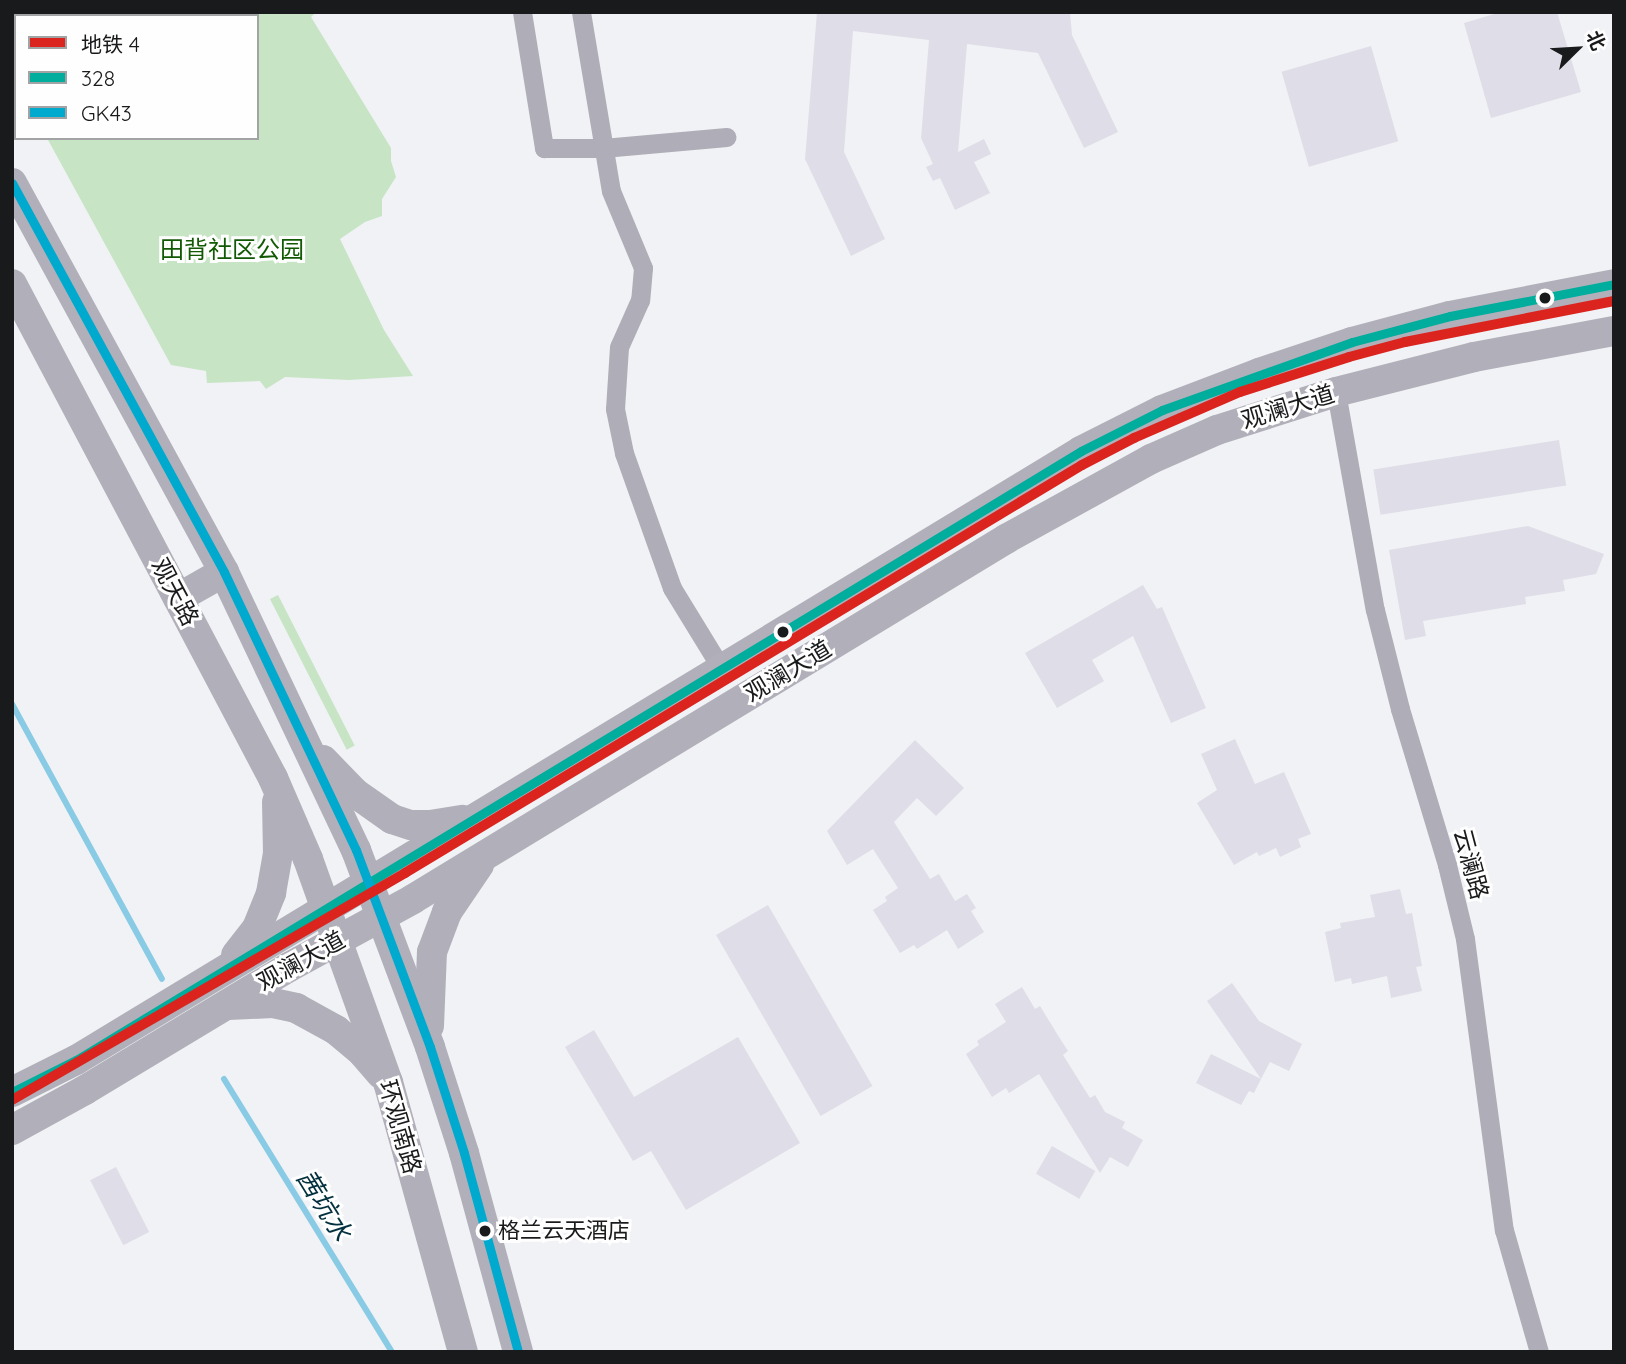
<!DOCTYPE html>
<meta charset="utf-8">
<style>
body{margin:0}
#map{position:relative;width:1626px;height:1364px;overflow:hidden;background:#f0f2f5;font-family:Quicksand,"Noto Sans SC",sans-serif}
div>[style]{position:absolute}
.green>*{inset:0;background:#c7e4c5;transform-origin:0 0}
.stream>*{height:6px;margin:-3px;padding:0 3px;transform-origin:3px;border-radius:3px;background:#89cae4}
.building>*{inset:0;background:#dfdde8;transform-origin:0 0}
.minor>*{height:19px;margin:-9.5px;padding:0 9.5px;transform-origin:9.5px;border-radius:9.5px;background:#afadb7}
.primary>*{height:30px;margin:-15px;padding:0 15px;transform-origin:15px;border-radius:15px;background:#b1b0ba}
.bus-1>*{height:9px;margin:-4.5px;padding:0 4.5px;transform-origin:4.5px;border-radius:4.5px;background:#01ad9c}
.bus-2>*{height:9px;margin:-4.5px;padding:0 4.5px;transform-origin:4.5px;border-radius:4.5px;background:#00a9ce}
.metro-1>*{height:10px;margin:-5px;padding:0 5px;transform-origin:5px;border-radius:5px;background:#dc241f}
.dots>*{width:19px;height:19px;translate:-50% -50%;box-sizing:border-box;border:4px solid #fefefe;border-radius:50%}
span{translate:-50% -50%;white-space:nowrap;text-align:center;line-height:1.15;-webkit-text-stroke:6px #fefefe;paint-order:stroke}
.bus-label{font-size:22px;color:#191a1c}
.left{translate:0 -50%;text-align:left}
.park-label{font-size:24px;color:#115903}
.street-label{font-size:24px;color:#191a1c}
.water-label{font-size:26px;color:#03303f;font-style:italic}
.frame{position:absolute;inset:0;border:14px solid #191a1c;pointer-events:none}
.legend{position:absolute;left:14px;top:14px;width:245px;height:126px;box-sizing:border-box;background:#fefefe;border:2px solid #a2a3a4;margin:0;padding:9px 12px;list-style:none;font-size:21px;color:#191a1c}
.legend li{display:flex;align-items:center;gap:14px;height:35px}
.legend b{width:35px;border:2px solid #a2a3a4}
.north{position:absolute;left:1542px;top:14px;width:70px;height:70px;-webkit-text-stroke:5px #fefefe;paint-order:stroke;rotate:66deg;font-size:19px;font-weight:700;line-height:28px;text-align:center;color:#191a1c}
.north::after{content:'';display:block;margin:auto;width:24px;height:32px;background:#191a1c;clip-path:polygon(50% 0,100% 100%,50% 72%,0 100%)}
</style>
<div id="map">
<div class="green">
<i style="clip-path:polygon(12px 12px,316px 12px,311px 17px,391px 148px,391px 161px,396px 177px,382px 199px,382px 216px,365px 222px,340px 239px,384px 330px,413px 376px,349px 380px,285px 377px,266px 389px,260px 381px,207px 383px,206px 371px,171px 365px,47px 138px,257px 138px,257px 16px,16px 16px,16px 81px,12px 74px)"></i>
<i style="left:278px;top:595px;width:169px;height:9px;rotate:63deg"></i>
</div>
<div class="stream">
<i style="left:12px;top:704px;width:313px;rotate:61.4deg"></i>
<i style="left:224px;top:1079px;width:321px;rotate:58.4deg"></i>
</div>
<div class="building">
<i style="clip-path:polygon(817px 12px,1070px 12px,1072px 35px,1118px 132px,1084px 148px,1038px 53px,967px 44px,958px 152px,984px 139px,991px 154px,974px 162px,990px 193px,955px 210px,940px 178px,933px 181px,926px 167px,933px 164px,921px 138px,929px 40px,853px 31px,844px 152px,885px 239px,851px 256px,805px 159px)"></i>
<i style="clip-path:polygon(1501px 12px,1557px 12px,1581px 92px,1491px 118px,1464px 23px)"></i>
<i style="left:1371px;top:46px;width:99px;height:93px;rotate:74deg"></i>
<i style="left:1559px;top:440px;width:46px;height:188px;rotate:81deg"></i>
<i style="clip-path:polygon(1528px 526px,1604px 554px,1596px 574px,1563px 580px,1565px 591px,1525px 597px,1526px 604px,1423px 621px,1426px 636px,1405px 640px,1389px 550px)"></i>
<i style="clip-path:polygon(1143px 585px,1157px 609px,1162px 607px,1206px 708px,1171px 723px,1133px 636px,1092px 660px,1104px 681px,1057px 708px,1025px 653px)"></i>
<i style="clip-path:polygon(1235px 739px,1255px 784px,1284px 772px,1311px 834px,1298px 839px,1301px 847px,1280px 857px,1276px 848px,1259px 856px,1257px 852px,1234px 865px,1197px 803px,1217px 790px,1201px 754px)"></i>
<i style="clip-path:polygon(915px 740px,964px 788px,936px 816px,917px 798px,894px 822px,930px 879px,939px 874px,955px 901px,967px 894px,976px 908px,971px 911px,984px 932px,958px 949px,947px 930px,917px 949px,914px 945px,900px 953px,873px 910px,887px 901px,885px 897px,898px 888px,873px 849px,847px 865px,827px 831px)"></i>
<i style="clip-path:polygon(1400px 889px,1406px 914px,1412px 913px,1422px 966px,1416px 967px,1422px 991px,1391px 998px,1387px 976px,1352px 984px,1351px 978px,1335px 982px,1325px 932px,1341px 928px,1340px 923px,1375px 917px,1370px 895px)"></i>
<i style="left:768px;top:905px;width:209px;height:60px;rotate:60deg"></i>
<i style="clip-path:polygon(1232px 983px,1259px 1021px,1302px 1044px,1289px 1071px,1270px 1062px,1261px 1079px,1207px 1001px)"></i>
<i style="clip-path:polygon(1022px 987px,1035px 1009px,1040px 1006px,1059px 1037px,1068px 1051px,1063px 1055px,1090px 1098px,1095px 1095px,1105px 1112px,1125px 1122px,1122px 1128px,1143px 1140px,1128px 1167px,1110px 1157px,1100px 1173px,1039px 1074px,1009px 1093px,1006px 1088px,992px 1097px,966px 1054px,979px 1045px,977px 1041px,1006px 1022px,995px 1004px)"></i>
<i style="clip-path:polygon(594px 1030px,634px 1097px,738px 1037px,800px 1143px,686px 1210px,651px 1151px,633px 1161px,565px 1047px)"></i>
<i style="clip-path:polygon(1211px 1054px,1261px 1079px,1254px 1093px,1249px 1091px,1241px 1105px,1196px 1083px)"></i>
<i style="left:1052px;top:1146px;width:50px;height:32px;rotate:30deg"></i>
<i style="left:116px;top:1167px;width:73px;height:29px;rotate:63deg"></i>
</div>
<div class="minor">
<i style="left:522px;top:12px;width:138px;rotate:80.8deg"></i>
<i style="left:544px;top:148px;width:59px"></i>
<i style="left:603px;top:148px;width:124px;rotate:-5.1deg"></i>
<i style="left:581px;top:12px;width:181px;rotate:80.5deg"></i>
<i style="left:611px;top:191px;width:83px;rotate:67.4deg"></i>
<i style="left:643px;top:268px;width:32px;rotate:95deg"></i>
<i style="left:640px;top:300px;width:51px;rotate:114.1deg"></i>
<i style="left:619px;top:347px;width:62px;rotate:93.7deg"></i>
<i style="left:615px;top:409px;width:45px;rotate:78.4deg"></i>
<i style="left:624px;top:453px;width:143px;rotate:70.4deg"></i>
<i style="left:672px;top:588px;width:94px;rotate:58.5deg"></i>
<i style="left:1336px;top:392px;width:221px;rotate:79.9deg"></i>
<i style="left:1375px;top:610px;width:102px;rotate:75.8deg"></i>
<i style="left:1400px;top:709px;width:163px;rotate:73.2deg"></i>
<i style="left:1447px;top:865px;width:76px;rotate:76.3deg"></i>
<i style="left:1465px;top:939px;width:294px;rotate:82.4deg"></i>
<i style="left:1504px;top:1230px;width:127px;rotate:74deg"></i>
</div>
<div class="primary">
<i style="left:12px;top:183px;width:443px;rotate:61.4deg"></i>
<i style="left:224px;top:572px;width:308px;rotate:64.6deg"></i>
<i style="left:356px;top:850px;width:210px;rotate:69.4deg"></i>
<i style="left:430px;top:1047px;width:111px;rotate:72.2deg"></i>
<i style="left:464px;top:1153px;width:206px;rotate:74.8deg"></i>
<i style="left:12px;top:284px;width:559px;rotate:62.15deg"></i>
<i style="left:273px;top:778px;width:88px;rotate:66.6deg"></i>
<i style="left:308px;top:859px;width:237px;rotate:70.3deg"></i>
<i style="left:388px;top:1082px;width:280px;rotate:74.5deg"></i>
<i style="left:178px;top:598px;width:53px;rotate:-29.5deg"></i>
<i style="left:323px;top:760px;width:46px;rotate:45.9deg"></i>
<i style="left:355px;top:793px;width:45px;rotate:35.1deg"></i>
<i style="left:392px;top:819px;width:20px;rotate:18deg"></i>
<i style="left:411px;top:825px;width:19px"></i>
<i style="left:430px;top:825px;width:33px;rotate:-9deg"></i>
<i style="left:236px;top:955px;width:34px;rotate:-52deg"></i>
<i style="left:257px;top:928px;width:38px;rotate:-68deg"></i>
<i style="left:271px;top:893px;width:40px;rotate:-80deg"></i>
<i style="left:278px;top:854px;width:52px;rotate:-91.1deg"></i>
<i style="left:228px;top:1005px;width:45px;rotate:-2.5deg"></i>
<i style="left:273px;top:1003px;width:24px;rotate:12deg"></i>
<i style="left:296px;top:1008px;width:46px;rotate:28.8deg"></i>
<i style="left:336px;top:1030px;width:34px;rotate:40deg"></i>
<i style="left:362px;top:1052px;width:29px;rotate:49deg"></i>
<i style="left:429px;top:1026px;width:74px;rotate:-87.7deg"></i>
<i style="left:432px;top:952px;width:43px;rotate:-69.4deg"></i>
<i style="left:447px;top:912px;width:57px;rotate:-55.8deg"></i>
<i style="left:12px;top:1092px;width:72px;rotate:-26.6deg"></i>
<i style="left:76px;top:1060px;width:1175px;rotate:-31.21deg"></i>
<i style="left:1081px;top:451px;width:91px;rotate:-26.8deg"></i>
<i style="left:1162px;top:410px;width:104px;rotate:-20.9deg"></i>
<i style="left:1259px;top:373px;width:98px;rotate:-18.4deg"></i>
<i style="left:1352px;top:342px;width:101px;rotate:-14.9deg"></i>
<i style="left:1450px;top:316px;width:167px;rotate:-11deg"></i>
<i style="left:12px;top:1130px;width:83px;rotate:-28.7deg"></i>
<i style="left:85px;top:1090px;width:238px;rotate:-31.1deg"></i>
<i style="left:289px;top:967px;width:141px;rotate:-28.7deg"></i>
<i style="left:413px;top:899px;width:694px;rotate:-31.26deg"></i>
<i style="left:1006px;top:539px;width:166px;rotate:-28.9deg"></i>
<i style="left:1151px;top:459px;width:72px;rotate:-23.7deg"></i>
<i style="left:1217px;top:430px;width:125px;rotate:-17.7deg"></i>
<i style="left:1336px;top:392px;width:142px;rotate:-14.2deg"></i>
<i style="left:1474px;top:357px;width:142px;rotate:-10.5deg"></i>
</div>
<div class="bus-1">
<i style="left:12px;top:1092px;width:72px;rotate:-26.6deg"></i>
<i style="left:76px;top:1060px;width:1175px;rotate:-31.21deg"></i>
<i style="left:1081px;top:451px;width:91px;rotate:-26.8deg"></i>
<i style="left:1162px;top:410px;width:202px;rotate:-19.7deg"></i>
<i style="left:1352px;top:342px;width:101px;rotate:-14.9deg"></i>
<i style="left:1450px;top:316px;width:167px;rotate:-11deg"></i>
</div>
<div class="bus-2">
<i style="left:12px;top:183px;width:443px;rotate:61.4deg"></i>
<i style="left:224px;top:572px;width:308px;rotate:64.6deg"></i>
<i style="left:356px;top:850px;width:210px;rotate:69.4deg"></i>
<i style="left:430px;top:1047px;width:111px;rotate:72.2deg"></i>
<i style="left:464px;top:1153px;width:206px;rotate:74.8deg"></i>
</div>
<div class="metro-1">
<i style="left:12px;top:1100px;width:454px;rotate:-30deg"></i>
<i style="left:405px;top:873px;width:790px;rotate:-31.08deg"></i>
<i style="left:1082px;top:465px;width:59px;rotate:-27.4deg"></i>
<i style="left:1134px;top:438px;width:116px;rotate:-23.5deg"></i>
<i style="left:1240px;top:392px;width:114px;rotate:-17.8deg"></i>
<i style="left:1349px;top:357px;width:58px;rotate:-15deg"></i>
<i style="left:1405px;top:342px;width:213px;rotate:-11.1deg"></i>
</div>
<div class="dots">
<i style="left:1545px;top:298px;background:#191a1c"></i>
<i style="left:783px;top:632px;background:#191a1c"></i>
<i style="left:485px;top:1231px;background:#191a1c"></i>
</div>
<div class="bus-label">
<span class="left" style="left:498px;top:1231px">格兰云天酒店</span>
</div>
<div class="park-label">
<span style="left:232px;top:250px">田背社区公园</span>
</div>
<div class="street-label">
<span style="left:1288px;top:407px;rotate:-17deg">观澜大道</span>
<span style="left:175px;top:592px;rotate:62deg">观天路</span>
<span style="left:788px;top:671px;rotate:-31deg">观澜大道</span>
<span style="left:1471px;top:864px;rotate:75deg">云澜路</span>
<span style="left:301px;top:961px;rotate:-29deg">观澜大道</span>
<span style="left:400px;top:1127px;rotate:74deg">环观南路</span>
</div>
<div class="water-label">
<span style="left:324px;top:1205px;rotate:58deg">茜坑水</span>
</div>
<div class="frame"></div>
<ul class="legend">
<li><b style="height:9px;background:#dc241f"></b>地铁 4</li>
<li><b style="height:9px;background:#01ad9c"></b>328</li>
<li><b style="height:9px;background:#00a9ce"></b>GK43</li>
</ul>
<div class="north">北</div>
</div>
